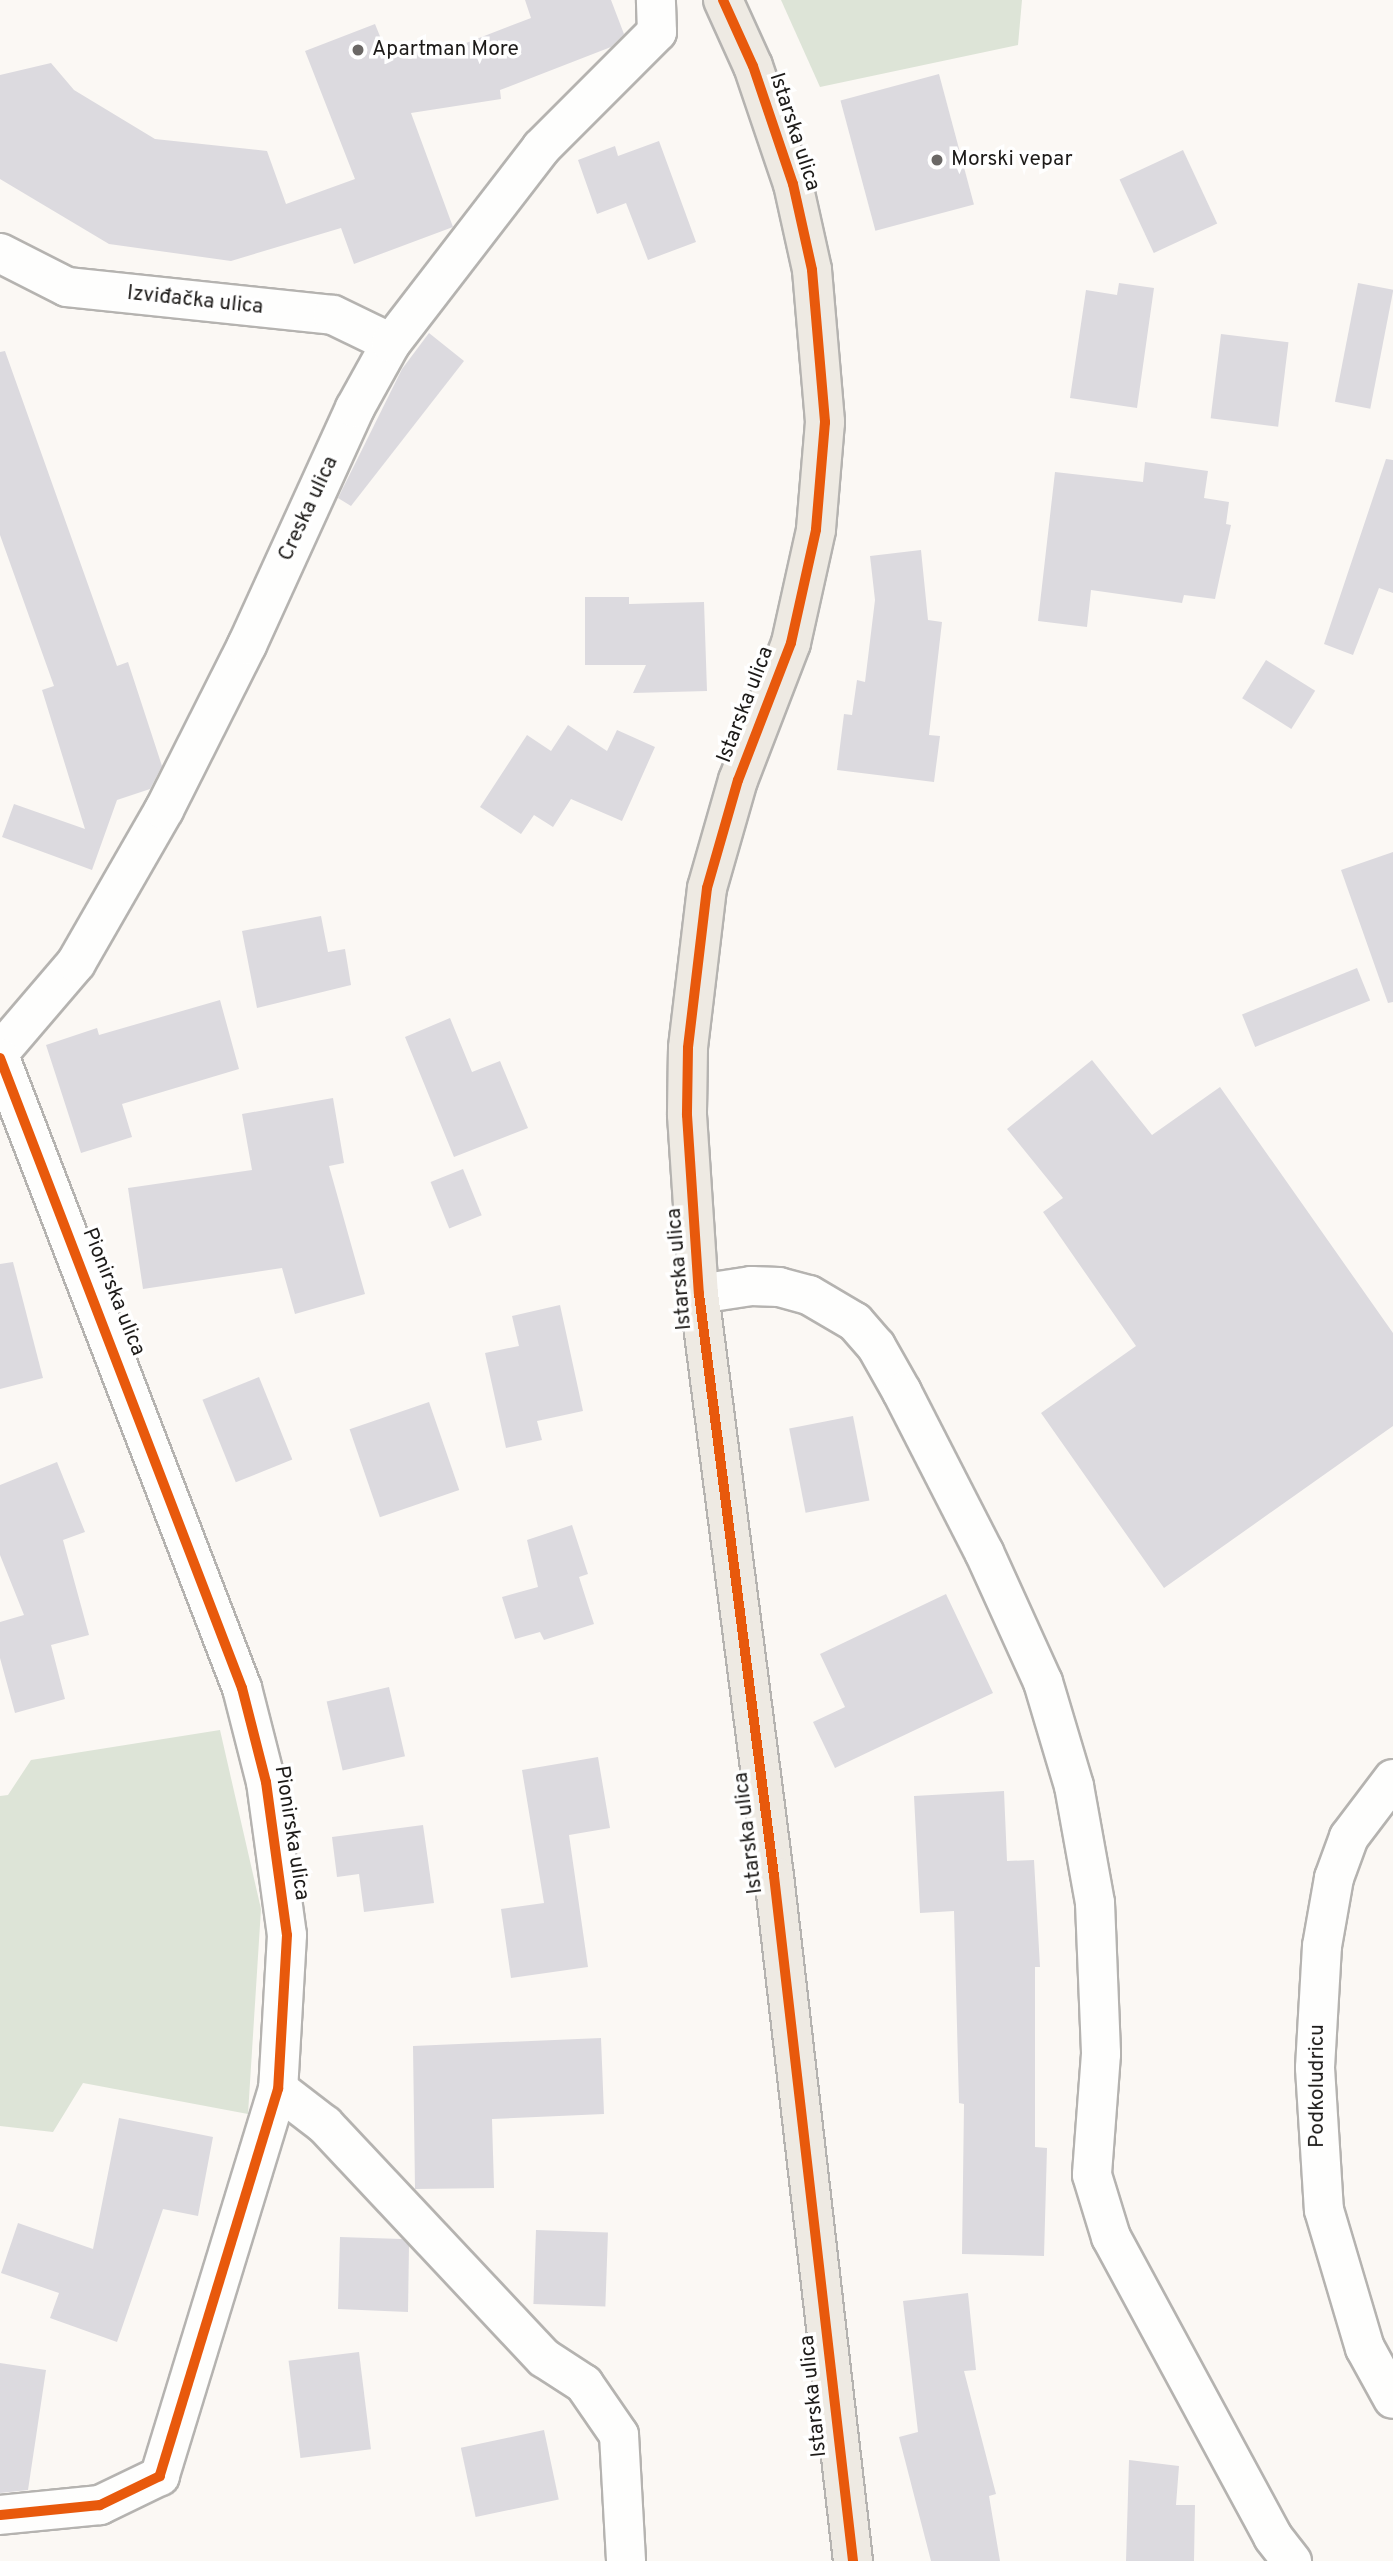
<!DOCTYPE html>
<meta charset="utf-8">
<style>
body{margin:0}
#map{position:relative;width:1393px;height:2561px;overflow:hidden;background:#fbf8f4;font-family:Overpass,sans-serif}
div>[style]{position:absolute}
.green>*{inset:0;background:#dde4d7}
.building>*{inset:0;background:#dcdadf;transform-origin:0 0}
.roads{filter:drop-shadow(2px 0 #b5b3b0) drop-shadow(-2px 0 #b5b3b0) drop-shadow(0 2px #b5b3b0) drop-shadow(0 -2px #b5b3b0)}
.street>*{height:38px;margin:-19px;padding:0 19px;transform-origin:19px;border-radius:19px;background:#fefefd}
.primary>*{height:38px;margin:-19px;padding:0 19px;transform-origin:19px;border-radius:19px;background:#eeeae3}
.cycleway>*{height:10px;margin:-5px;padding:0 5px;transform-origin:5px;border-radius:5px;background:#e8590c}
.dots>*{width:19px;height:19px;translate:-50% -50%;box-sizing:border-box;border:4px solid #fff;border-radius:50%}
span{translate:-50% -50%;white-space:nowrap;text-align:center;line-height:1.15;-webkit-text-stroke:7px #fff;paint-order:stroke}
.poi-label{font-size:21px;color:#1d1b19}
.left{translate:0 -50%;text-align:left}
.street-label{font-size:21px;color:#1d1b19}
</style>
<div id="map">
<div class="green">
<i style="clip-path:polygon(781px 0,1022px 0,1018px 45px,820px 87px)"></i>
<i style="clip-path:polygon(220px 1730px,261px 1909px,248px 2114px,83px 2083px,53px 2132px,0 2126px,0 1796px,8px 1795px,31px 1760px)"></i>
</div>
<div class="building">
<i style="clip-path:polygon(525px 0,611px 0,624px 34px,611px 47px,500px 90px,501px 99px,411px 113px,453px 227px,354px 264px,341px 228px,231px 261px,109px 244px,0 179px,0 75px,51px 63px,74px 90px,155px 139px,267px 151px,286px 204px,355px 179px,305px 51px,375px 24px,388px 56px,461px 45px,531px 18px)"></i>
<i style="left:939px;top:74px;width:135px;height:102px;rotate:75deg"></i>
<i style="clip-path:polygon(659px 141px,696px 242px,648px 260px,626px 203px,597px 214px,578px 160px,615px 146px,618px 156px)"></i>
<i style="left:1183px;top:150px;width:81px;height:70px;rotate:65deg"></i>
<i style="clip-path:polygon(1119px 283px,1154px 288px,1137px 408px,1070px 398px,1086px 290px,1117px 295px)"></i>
<i style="left:1358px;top:283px;width:36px;height:121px;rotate:11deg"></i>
<i style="clip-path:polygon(429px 333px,464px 361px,351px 506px,338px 498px,402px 369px)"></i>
<i style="left:1221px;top:334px;width:68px;height:85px;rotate:7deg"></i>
<i style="clip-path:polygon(5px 351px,117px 666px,128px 662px,162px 766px,150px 789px,117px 800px,92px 870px,2px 837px,14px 804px,85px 829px,42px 690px,54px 686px,0 535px,0 352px)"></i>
<i style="clip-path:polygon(1386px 459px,1393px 460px,1393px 593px,1379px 588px,1353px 655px,1324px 644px)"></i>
<i style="clip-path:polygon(1145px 462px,1208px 471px,1204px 498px,1229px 502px,1226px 524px,1231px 525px,1215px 599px,1184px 595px,1182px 603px,1091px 590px,1087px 627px,1038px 621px,1055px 472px,1143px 482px)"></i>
<i style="clip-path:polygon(921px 550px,928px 620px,942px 622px,929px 735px,940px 736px,934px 782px,837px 770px,844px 714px,852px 715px,857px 680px,865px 682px,875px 600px,870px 556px)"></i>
<i style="clip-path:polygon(585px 597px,629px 597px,629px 604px,704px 602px,707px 691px,633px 693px,646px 665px,585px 665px)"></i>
<i style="left:1266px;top:660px;width:58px;height:45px;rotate:32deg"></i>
<i style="clip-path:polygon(568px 725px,607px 751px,617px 730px,655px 747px,622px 821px,571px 799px,553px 827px,534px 815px,521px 834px,480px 807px,527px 735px,551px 751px)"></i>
<i style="clip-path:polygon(1393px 852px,1393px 1002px,1388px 1003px,1341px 870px)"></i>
<i style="clip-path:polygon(321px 916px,328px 952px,345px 949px,351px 985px,257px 1008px,242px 931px)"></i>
<i style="left:1357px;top:968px;width:35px;height:124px;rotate:68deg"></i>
<i style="clip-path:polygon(220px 1000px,239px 1069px,122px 1104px,132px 1137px,81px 1153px,46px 1045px,97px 1028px,99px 1035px)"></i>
<i style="clip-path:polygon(450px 1018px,472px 1072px,500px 1061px,528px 1128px,454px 1157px,405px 1037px)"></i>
<i style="clip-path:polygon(1092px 1060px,1152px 1135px,1220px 1087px,1393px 1333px,1393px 1426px,1164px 1588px,1041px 1413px,1136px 1346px,1043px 1212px,1063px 1198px,1007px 1129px)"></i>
<i style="clip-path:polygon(333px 1098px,344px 1163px,329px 1166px,365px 1294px,295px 1314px,282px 1268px,143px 1289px,128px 1188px,252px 1170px,242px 1114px)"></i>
<i style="left:463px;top:1169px;width:50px;height:35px;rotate:68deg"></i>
<i style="clip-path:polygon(13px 1262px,43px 1378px,0 1389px,0 1264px)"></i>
<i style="clip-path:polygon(560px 1305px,583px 1411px,537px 1421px,542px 1440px,506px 1448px,485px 1353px,519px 1346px,512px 1316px)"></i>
<i style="left:259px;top:1377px;width:89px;height:61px;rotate:68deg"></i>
<i style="left:429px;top:1402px;width:93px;height:84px;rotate:71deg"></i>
<i style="left:853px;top:1416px;width:86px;height:65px;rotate:79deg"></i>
<i style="clip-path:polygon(57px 1462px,85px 1532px,63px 1540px,89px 1635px,51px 1645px,65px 1699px,15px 1713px,0 1658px,0 1622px,24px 1615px,0 1555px,0 1485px)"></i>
<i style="clip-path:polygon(572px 1525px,588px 1574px,579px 1577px,594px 1624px,544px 1640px,540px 1632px,515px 1639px,502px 1597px,538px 1587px,527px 1540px)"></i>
<i style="clip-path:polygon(946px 1594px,993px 1693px,835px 1768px,813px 1722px,845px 1707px,820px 1654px)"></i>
<i style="left:389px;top:1687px;width:71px;height:64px;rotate:77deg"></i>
<i style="clip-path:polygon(598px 1757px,610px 1828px,569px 1835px,588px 1967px,511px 1978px,501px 1909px,544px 1903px,522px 1770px)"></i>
<i style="clip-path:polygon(1004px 1791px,1007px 1861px,1034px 1860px,1040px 1967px,1035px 1967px,1035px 2147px,1047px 2148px,1044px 2256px,962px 2254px,964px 2104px,959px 2103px,954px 1911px,920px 1913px,914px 1796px)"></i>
<i style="clip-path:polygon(423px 1825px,434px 1903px,364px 1912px,359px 1874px,337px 1877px,332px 1837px)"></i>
<i style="clip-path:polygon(601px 2038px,604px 2114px,492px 2119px,494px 2188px,415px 2189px,413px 2046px)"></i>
<i style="clip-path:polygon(119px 2118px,213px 2137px,198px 2216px,163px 2209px,117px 2342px,50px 2318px,59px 2293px,1px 2273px,18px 2223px,93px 2249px)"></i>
<i style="left:536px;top:2230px;width:72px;height:74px;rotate:2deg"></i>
<i style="clip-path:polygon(340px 2237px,402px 2239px,409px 2246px,408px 2312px,338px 2309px)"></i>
<i style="clip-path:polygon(968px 2293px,976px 2370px,964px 2371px,996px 2494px,989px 2496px,1000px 2561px,931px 2561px,899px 2437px,918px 2432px,903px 2301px)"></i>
<i style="left:359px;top:2352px;width:98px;height:71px;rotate:83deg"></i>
<i style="clip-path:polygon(0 2363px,46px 2370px,28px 2490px,0 2493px)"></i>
<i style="left:544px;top:2430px;width:71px;height:85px;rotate:78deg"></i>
<i style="clip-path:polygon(1129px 2460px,1179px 2466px,1176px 2505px,1195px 2505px,1194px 2561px,1126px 2561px)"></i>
</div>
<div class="roads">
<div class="street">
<i style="left:0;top:253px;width:75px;rotate:26.9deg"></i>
<i style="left:67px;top:287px;width:267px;rotate:6deg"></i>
<i style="left:333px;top:315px;width:64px;rotate:25.8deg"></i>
<i style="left:0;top:1052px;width:117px;rotate:-49.5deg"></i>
<i style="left:76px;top:963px;width:177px;rotate:-60.1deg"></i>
<i style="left:164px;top:810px;width:185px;rotate:-63.3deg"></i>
<i style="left:247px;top:645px;width:260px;rotate:-65.5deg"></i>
<i style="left:355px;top:408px;width:74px;rotate:-61deg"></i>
<i style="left:391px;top:343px;width:246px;rotate:-52.4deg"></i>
<i style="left:541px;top:148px;width:164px;rotate:-45deg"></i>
<i style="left:657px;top:32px;width:32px;rotate:-92deg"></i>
<i style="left:0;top:1058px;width:675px;rotate:68.99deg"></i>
<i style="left:242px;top:1688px;width:97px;rotate:75.7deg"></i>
<i style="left:266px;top:1782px;width:154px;rotate:82.2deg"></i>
<i style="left:287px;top:1935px;width:154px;rotate:93.3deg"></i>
<i style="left:278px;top:2089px;width:405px;rotate:107deg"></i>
<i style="left:160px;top:2476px;width:67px;rotate:154.2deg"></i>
<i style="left:100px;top:2505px;width:100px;rotate:174.3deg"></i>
<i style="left:699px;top:1294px;width:53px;rotate:-8.7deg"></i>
<i style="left:751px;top:1286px;width:28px;rotate:2deg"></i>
<i style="left:779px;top:1287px;width:31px;rotate:15deg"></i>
<i style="left:809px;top:1295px;width:53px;rotate:30.4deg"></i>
<i style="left:855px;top:1322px;width:32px;rotate:49deg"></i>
<i style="left:876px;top:1346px;width:53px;rotate:60.5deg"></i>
<i style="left:902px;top:1392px;width:180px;rotate:62.9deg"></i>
<i style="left:984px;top:1552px;width:143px;rotate:65.6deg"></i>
<i style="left:1043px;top:1682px;width:109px;rotate:73.4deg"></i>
<i style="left:1074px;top:1786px;width:119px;rotate:79.8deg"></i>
<i style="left:1095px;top:1903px;width:151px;rotate:87.7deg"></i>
<i style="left:1101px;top:2054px;width:121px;rotate:94.3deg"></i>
<i style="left:1092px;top:2175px;width:65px;rotate:73deg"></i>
<i style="left:1111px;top:2237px;width:341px;rotate:61.6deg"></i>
<i style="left:1273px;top:2537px;width:31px;rotate:52deg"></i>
<i style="left:1393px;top:1779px;width:73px;rotate:127.2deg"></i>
<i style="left:1349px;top:1837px;width:44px;rotate:110.1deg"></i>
<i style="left:1334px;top:1878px;width:69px;rotate:100deg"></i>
<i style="left:1322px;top:1946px;width:122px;rotate:93.3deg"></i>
<i style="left:1315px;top:2068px;width:142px;rotate:86.4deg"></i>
<i style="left:1324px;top:2210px;width:144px;rotate:73.5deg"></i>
<i style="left:1365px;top:2348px;width:58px;rotate:61.2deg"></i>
<i style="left:278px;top:2089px;width:59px;rotate:37.5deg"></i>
<i style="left:325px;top:2125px;width:320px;rotate:46.8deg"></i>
<i style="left:544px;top:2358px;width:48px;rotate:33deg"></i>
<i style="left:584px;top:2384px;width:62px;rotate:55.5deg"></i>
<i style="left:619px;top:2435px;width:126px;rotate:86.8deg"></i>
</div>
<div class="primary">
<i style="left:723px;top:0;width:72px;rotate:65.6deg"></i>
<i style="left:753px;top:66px;width:125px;rotate:71.3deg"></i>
<i style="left:793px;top:184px;width:88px;rotate:77.5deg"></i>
<i style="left:812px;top:270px;width:153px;rotate:85.1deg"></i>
<i style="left:825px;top:422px;width:108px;rotate:94.8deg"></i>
<i style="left:816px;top:530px;width:116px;rotate:102.5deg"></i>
<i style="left:791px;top:643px;width:147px;rotate:111.1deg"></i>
<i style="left:738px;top:780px;width:112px;rotate:106deg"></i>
<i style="left:707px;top:888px;width:161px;rotate:96.8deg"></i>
<i style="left:688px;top:1048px;width:67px;rotate:90.9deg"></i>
<i style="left:687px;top:1115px;width:179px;rotate:86.2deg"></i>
<i style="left:699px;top:1294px;width:587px;rotate:82.66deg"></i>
<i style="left:774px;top:1876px;width:690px;rotate:83.42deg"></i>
</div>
</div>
<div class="cycleway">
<i style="left:723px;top:0;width:72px;rotate:65.6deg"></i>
<i style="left:753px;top:66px;width:125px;rotate:71.3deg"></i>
<i style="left:793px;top:184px;width:88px;rotate:77.5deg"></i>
<i style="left:812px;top:270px;width:153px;rotate:85.1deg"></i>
<i style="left:825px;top:422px;width:108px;rotate:94.8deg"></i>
<i style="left:816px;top:530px;width:116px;rotate:102.5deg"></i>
<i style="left:791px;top:643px;width:147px;rotate:111.1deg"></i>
<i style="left:738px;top:780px;width:112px;rotate:106deg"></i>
<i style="left:707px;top:888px;width:161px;rotate:96.8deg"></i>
<i style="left:688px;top:1048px;width:67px;rotate:90.9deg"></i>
<i style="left:687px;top:1115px;width:179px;rotate:86.2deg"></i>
<i style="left:699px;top:1294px;width:587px;rotate:82.66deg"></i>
<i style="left:774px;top:1876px;width:690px;rotate:83.42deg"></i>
<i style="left:0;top:1058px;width:675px;rotate:68.99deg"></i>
<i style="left:242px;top:1688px;width:97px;rotate:75.7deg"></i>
<i style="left:266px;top:1782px;width:154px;rotate:82.2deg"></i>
<i style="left:287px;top:1935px;width:154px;rotate:93.3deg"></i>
<i style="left:278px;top:2089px;width:405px;rotate:107deg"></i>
<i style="left:160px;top:2476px;width:67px;rotate:154.2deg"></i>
<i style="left:100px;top:2505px;width:100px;rotate:174.3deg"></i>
</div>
<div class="dots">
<i style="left:358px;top:50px;background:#6b6866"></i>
<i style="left:937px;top:160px;background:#6b6866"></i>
</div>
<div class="poi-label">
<span class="left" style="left:372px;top:50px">Apartman More</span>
<span class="left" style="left:951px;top:160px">Morski vepar</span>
</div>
<div class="street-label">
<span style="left:794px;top:132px;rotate:72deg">Istarska ulica</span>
<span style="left:195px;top:301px;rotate:6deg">Izviđačka ulica</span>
<span style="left:309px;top:509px;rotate:-65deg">Creska ulica</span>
<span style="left:746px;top:705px;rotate:-69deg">Istarska ulica</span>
<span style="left:680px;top:1269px;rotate:-95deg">Istarska ulica</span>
<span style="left:113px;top:1292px;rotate:68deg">Pionirska ulica</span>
<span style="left:291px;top:1833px;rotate:81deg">Pionirska ulica</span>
<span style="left:749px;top:1833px;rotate:-97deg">Istarska ulica</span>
<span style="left:1318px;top:2086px;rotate:-90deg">Podkoludricu</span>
<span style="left:814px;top:2396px;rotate:-96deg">Istarska ulica</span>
</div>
</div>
